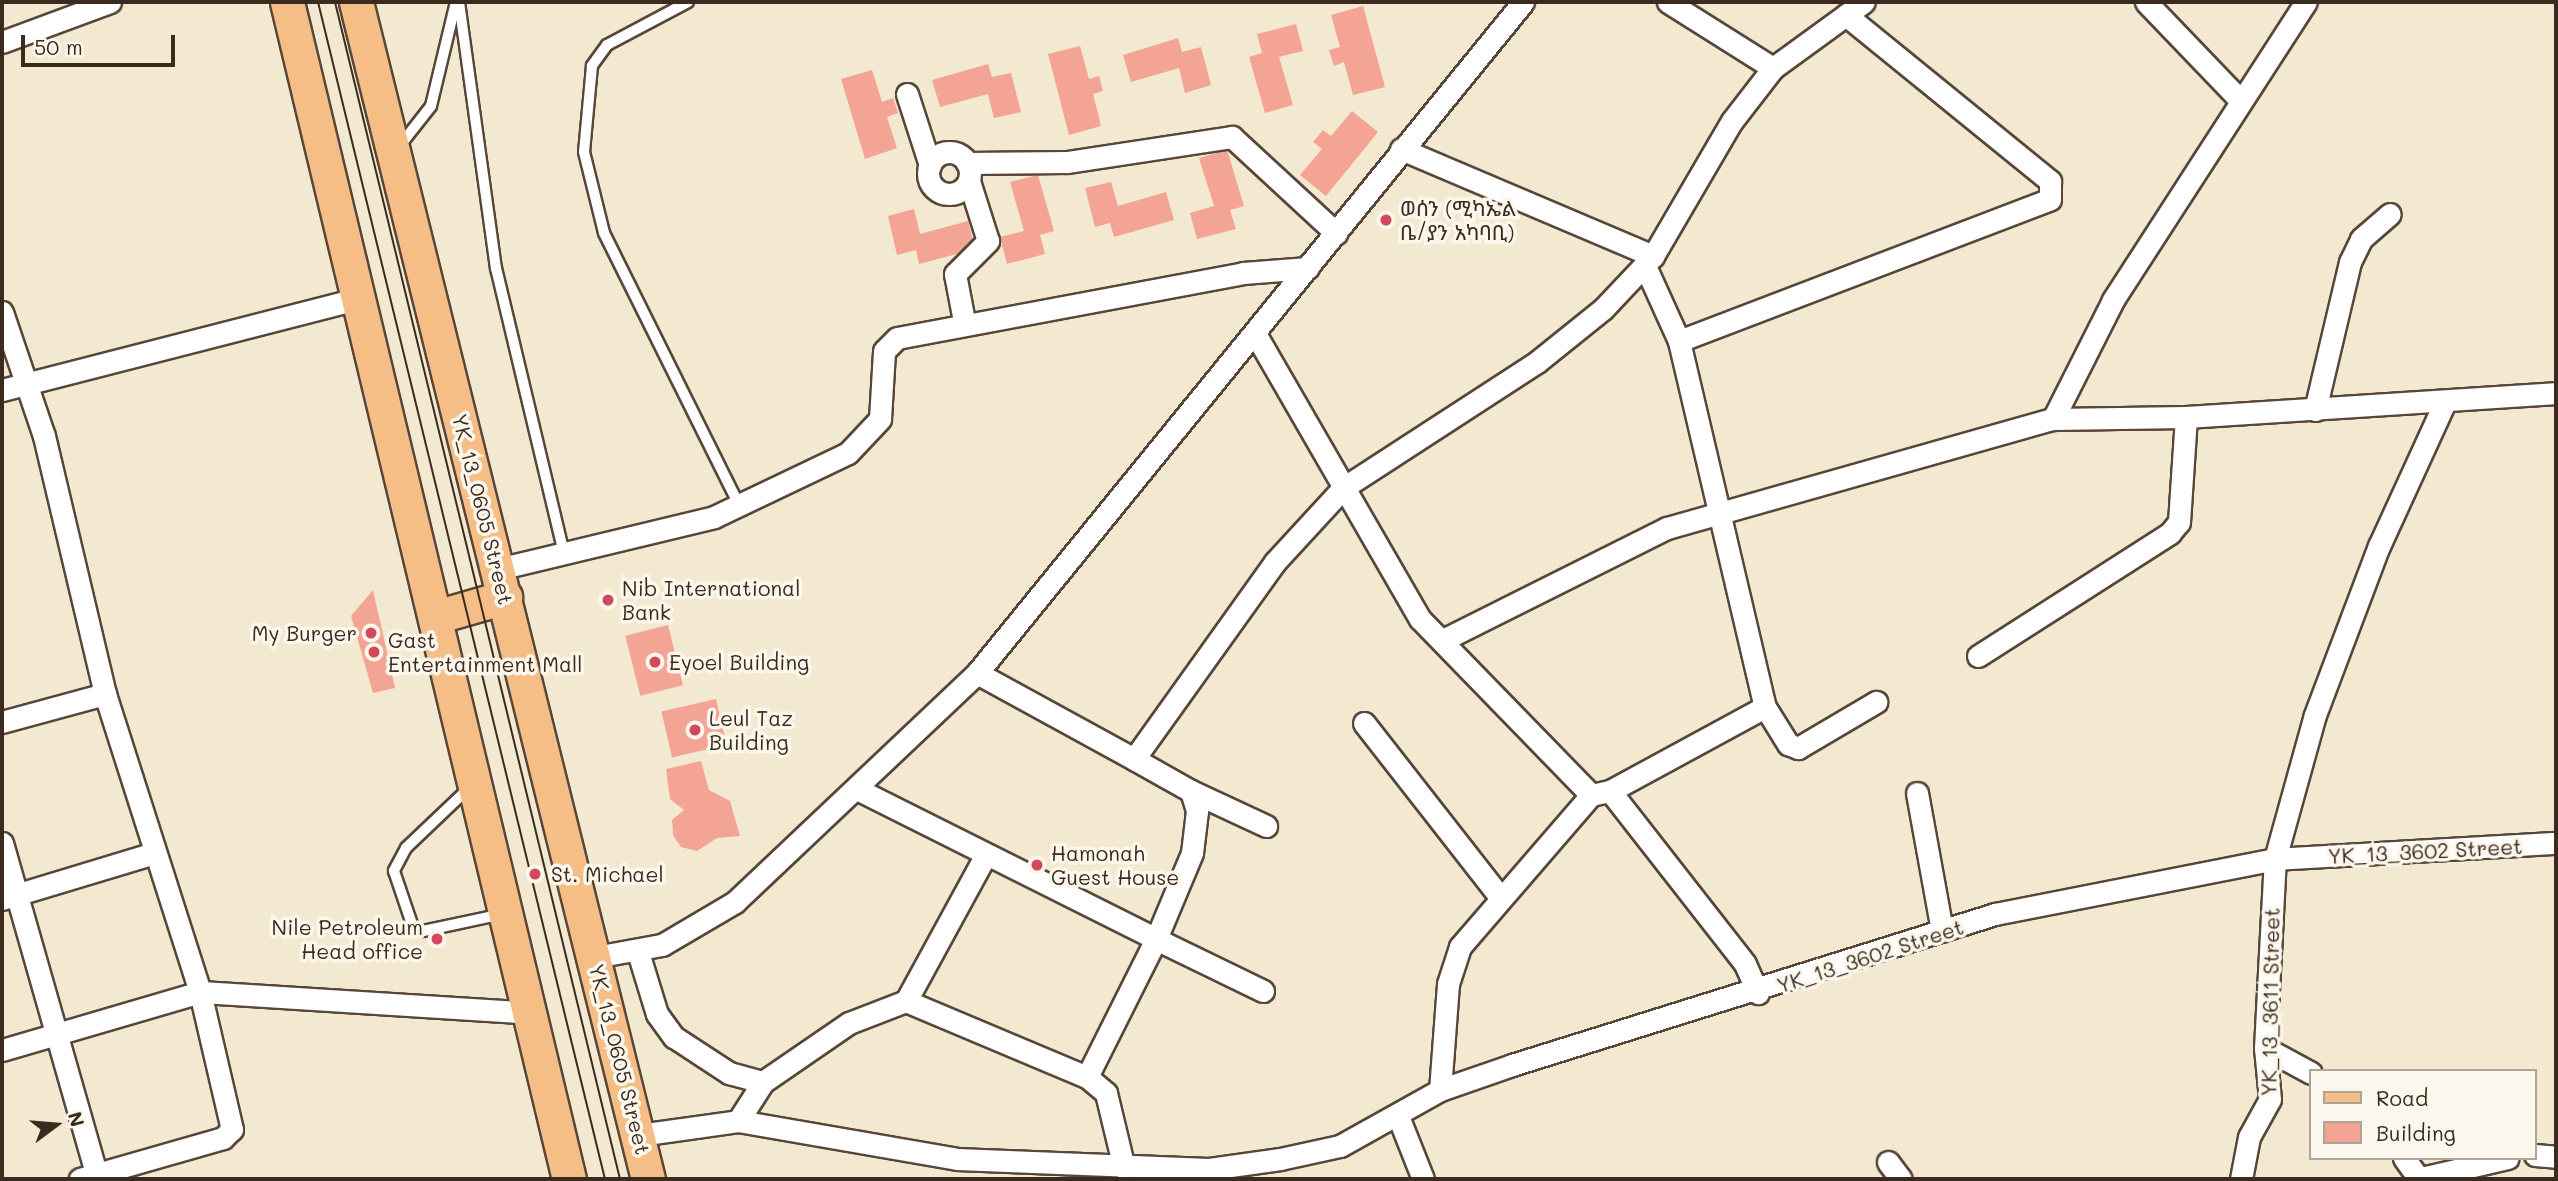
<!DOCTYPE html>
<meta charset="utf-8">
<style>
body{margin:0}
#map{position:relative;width:2558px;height:1181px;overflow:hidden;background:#f3e8d0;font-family:Mali,"Noto Sans Ethiopic",sans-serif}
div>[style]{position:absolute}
.building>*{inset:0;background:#f3a494;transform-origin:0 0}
.roads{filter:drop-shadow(2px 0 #574639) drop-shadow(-2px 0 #574639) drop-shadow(0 2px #574639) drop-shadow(0 -2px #574639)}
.service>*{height:10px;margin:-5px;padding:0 5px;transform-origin:5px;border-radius:5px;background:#fff}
.minor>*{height:21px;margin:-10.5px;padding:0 10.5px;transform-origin:10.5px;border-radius:10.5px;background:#fff}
.minor>.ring{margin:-10.5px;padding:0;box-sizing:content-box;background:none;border:21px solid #fff;border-radius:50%}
.primary>*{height:33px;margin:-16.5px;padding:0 16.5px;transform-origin:16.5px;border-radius:16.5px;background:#f6be87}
.tram>*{height:2px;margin:-1px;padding:0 1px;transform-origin:1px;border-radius:1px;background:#3b2a1e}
.dots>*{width:19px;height:19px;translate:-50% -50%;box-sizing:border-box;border:4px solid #fbf7ec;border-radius:50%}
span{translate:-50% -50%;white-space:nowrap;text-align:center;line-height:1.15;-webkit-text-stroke:7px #fbf7ec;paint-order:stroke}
.poi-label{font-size:21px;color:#3b2a1e}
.left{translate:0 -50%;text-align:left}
.right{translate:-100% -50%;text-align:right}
.street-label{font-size:21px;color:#3b2a1e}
.frame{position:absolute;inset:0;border:4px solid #3b2a1e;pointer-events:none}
.legend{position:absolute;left:2309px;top:1069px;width:228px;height:91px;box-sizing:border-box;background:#fbf7ec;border:2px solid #aea59a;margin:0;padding:9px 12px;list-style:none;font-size:21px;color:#3b2a1e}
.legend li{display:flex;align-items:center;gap:14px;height:35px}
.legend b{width:35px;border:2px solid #aea59a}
.north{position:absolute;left:21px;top:1090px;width:70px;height:70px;-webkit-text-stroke:5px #fbf7ec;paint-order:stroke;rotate:74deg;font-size:19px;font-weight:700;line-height:28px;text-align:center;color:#3b2a1e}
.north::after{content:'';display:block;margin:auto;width:24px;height:32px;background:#3b2a1e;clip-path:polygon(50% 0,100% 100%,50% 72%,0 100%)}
.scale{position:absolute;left:21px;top:35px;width:154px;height:32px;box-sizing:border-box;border:4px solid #3b2a1e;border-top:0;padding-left:9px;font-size:21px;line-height:24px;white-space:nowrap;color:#3b2a1e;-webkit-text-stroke:5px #fbf7ec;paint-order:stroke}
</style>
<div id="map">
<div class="building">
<i style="clip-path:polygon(1363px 6px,1385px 87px,1353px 95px,1344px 62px,1334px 66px,1329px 50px,1340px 47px,1331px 15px)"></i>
<i style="clip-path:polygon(1296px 24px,1303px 51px,1279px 57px,1293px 105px,1265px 113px,1249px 57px,1262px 53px,1257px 34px)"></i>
<i style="clip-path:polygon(1178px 38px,1182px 52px,1201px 47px,1211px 85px,1185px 93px,1179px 68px,1131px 82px,1123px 55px)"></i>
<i style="clip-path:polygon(1080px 46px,1089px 79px,1099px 76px,1103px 91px,1093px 94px,1101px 126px,1069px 135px,1048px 54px)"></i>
<i style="clip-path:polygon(988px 64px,992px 77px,1011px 73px,1021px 112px,994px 118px,988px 94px,940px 107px,932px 80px)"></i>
<i style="clip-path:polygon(872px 70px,882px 102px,893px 98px,898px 113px,887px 117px,897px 148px,865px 159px,841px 79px)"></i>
<i style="clip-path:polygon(1352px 111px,1378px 132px,1326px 196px,1300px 175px,1322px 149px,1313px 142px,1323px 130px,1331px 136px)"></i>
<i style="clip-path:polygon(1227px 150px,1244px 206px,1230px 210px,1236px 229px,1197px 239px,1190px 213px,1214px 206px,1199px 158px)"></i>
<i style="clip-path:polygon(1038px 175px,1054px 231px,1040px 235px,1045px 254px,1007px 264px,1000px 237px,1024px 231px,1010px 182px)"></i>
<i style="clip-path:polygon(1111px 182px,1118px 206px,1166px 192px,1174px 220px,1114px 237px,1110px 223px,1095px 227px,1085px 188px)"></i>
<i style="clip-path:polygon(914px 209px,920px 234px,968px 221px,975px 249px,919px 264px,916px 250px,897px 255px,888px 216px)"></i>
<i style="clip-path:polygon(373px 590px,395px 688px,373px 693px,351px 616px)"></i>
<i style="left:668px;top:625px;width:62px;height:44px;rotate:76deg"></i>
<i style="left:716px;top:699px;width:47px;height:56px;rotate:77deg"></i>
<i style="clip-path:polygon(701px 761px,709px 790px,730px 801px,740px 836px,717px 838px,697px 851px,681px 847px,673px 835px,672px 820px,684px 810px,670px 799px,666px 769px)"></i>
</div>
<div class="roads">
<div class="service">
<i style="left:459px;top:2px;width:269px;rotate:82.1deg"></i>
<i style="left:496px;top:268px;width:293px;rotate:76.6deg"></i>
<i style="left:688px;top:2px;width:92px;rotate:152deg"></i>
<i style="left:607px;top:45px;width:26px;rotate:126deg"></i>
<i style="left:592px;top:66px;width:86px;rotate:95.3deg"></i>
<i style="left:584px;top:152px;width:83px;rotate:76.1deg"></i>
<i style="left:604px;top:233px;width:306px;rotate:63.6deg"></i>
<i style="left:398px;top:148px;width:53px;rotate:-51.8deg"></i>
<i style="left:431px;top:106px;width:107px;rotate:-76.5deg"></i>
<i style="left:470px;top:787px;width:88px;rotate:136.4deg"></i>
<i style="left:406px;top:848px;width:26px;rotate:118deg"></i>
<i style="left:394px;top:871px;width:59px;rotate:71.3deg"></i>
<i style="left:413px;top:927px;width:11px;rotate:22deg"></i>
<i style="left:423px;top:931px;width:82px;rotate:-12deg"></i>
</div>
<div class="minor">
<i style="left:1668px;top:2px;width:124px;rotate:32.2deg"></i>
<i style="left:2146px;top:2px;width:134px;rotate:46.2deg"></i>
<i style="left:2px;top:42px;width:115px;rotate:-20.3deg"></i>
<i style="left:907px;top:94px;width:75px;rotate:72.1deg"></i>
<i style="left:1401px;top:149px;width:274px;rotate:23deg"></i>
<i class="ring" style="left:928px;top:152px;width:21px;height:21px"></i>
<i style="left:967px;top:163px;width:100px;rotate:-0.6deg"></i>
<i style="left:1067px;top:162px;width:167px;rotate:-8.6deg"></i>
<i style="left:1232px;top:137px;width:142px;rotate:42.7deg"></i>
<i style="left:1645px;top:266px;width:82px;rotate:65.6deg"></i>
<i style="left:1679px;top:341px;width:376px;rotate:76.8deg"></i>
<i style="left:1765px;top:707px;width:44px;rotate:58.1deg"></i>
<i style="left:1788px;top:744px;width:11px;rotate:22deg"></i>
<i style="left:1798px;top:748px;width:91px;rotate:-30.5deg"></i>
<i style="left:2px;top:312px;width:131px;rotate:71.3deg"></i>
<i style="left:44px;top:436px;width:265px;rotate:76.7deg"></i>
<i style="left:105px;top:694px;width:313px;rotate:72.3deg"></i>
<i style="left:200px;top:992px;width:141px;rotate:76.9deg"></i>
<i style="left:232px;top:1129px;width:13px;rotate:135deg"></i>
<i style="left:223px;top:1138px;width:149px;rotate:164deg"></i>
<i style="left:964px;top:321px;width:48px;rotate:-100.8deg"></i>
<i style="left:955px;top:274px;width:47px;rotate:-45deg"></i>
<i style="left:988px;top:241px;width:63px;rotate:-107.6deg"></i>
<i style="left:1256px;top:335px;width:328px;rotate:60deg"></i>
<i style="left:1420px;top:619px;width:245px;rotate:45.8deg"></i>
<i style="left:1591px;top:795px;width:201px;rotate:130.8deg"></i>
<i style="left:1460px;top:947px;width:39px;rotate:108deg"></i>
<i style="left:1448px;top:984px;width:106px;rotate:94.3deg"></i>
<i style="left:1679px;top:341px;width:397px;rotate:-20.9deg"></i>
<i style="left:2050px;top:199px;width:18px;rotate:-90deg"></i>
<i style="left:2050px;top:181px;width:263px;rotate:-140.9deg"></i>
<i style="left:2px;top:390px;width:366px;rotate:-14.4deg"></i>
<i style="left:2315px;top:410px;width:152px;rotate:-76.7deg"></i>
<i style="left:2350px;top:262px;width:25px;rotate:-64deg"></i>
<i style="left:2361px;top:239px;width:38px;rotate:-41deg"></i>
<i style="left:2053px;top:419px;width:133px;rotate:-0.9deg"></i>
<i style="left:2186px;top:417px;width:371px;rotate:-3.7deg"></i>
<i style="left:498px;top:569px;width:222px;rotate:-13.5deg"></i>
<i style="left:714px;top:517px;width:148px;rotate:-25.5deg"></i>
<i style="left:848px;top:453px;width:47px;rotate:-46.7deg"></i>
<i style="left:880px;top:419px;width:68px;rotate:-86.6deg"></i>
<i style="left:884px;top:351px;width:18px;rotate:-45deg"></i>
<i style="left:897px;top:338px;width:352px;rotate:-10.6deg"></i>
<i style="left:1243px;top:273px;width:65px;rotate:-4.4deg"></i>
<i style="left:1443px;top:640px;width:250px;rotate:-26.6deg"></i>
<i style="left:1667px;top:528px;width:401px;rotate:-15.8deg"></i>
<i style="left:2053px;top:419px;width:133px;rotate:-63.2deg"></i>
<i style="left:2113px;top:300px;width:355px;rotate:-57.1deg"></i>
<i style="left:1978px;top:656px;width:228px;rotate:-32.6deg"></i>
<i style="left:2170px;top:533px;width:14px;rotate:-51deg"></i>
<i style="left:2179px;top:522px;width:105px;rotate:-86.2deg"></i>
<i style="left:977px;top:673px;width:179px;rotate:28.7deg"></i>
<i style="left:1134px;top:759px;width:242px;rotate:-54.4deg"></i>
<i style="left:1275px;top:562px;width:100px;rotate:-47.4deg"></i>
<i style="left:1343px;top:488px;width:231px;rotate:-33deg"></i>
<i style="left:1537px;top:362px;width:85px;rotate:-38.8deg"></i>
<i style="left:1603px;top:309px;width:73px;rotate:-46.7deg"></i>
<i style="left:1653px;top:256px;width:156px;rotate:-59.7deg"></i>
<i style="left:1732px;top:121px;width:67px;rotate:-52.3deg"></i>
<i style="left:1773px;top:68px;width:112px;rotate:-36deg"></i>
<i style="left:2px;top:722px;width:107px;rotate:-15.2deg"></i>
<i style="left:1364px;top:723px;width:219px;rotate:52deg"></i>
<i style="left:1134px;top:759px;width:65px;rotate:29.3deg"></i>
<i style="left:1191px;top:791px;width:21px;rotate:73deg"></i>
<i style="left:1197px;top:811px;width:42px;rotate:96.8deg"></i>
<i style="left:1192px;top:853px;width:93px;rotate:112.7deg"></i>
<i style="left:1156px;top:939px;width:119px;rotate:25.9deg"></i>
<i style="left:859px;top:790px;width:332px;rotate:26.6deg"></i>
<i style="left:1156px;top:939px;width:154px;rotate:116.6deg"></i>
<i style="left:1087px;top:1077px;width:25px;rotate:40deg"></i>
<i style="left:1106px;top:1093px;width:77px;rotate:76.5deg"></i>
<i style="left:1191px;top:791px;width:83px;rotate:25deg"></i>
<i style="left:1610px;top:791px;width:176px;rotate:-28.5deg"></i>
<i style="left:1917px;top:793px;width:140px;rotate:79.7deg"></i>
<i style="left:1591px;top:795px;width:19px;rotate:-12deg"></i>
<i style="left:1610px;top:791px;width:219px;rotate:52deg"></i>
<i style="left:1745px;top:964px;width:32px;rotate:66deg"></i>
<i style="left:2px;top:843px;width:349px;rotate:74.1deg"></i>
<i style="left:2px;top:899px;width:156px;rotate:-16.8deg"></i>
<i style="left:638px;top:952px;width:65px;rotate:73deg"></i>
<i style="left:657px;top:1014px;width:29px;rotate:54deg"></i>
<i style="left:674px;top:1037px;width:66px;rotate:33.2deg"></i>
<i style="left:729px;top:1073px;width:35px;rotate:15deg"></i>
<i style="left:595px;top:957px;width:68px;rotate:-10.2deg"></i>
<i style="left:662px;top:945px;width:85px;rotate:-30.5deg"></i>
<i style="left:735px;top:902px;width:333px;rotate:-43.4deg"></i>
<i style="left:977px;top:673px;width:865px;rotate:-50.86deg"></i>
<i style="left:906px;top:1001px;width:167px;rotate:-61.4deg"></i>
<i style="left:2265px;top:1048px;width:52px;rotate:28.5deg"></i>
<i style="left:2px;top:1050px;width:206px;rotate:-16.3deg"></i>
<i style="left:200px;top:992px;width:333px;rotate:3.6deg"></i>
<i style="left:1398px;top:1116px;width:68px;rotate:68.4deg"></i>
<i style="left:738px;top:1121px;width:46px;rotate:-57.3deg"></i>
<i style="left:763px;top:1082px;width:104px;rotate:-34.5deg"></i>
<i style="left:849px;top:1023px;width:61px;rotate:-21.1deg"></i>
<i style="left:906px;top:1001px;width:196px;rotate:22.8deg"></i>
<i style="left:639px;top:1135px;width:100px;rotate:-8deg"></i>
<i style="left:738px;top:1121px;width:222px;rotate:9.8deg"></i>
<i style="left:957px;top:1159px;width:252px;rotate:2.3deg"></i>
<i style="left:1209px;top:1169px;width:72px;rotate:-8deg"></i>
<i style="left:1280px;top:1159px;width:61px;rotate:-12.2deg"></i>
<i style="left:1340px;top:1146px;width:115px;rotate:-29.2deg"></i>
<i style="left:1440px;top:1090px;width:76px;rotate:-19.1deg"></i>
<i style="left:1512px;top:1065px;width:506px;rotate:-17.36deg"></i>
<i style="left:1995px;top:914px;width:285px;rotate:-11.1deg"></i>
<i style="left:2275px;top:859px;width:281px;rotate:-3.3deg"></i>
<i style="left:2535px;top:1155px;width:21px;rotate:5deg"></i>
<i style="left:2404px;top:1158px;width:26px;rotate:54deg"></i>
<i style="left:1888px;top:1162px;width:21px;rotate:53deg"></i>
<i style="left:2241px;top:1179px;width:43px;rotate:-79.2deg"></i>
<i style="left:2249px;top:1137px;width:43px;rotate:-61.1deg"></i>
<i style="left:2270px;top:1099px;width:51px;rotate:-95.6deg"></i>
<i style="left:2265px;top:1048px;width:189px;rotate:-87deg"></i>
<i style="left:2275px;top:859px;width:149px;rotate:-74.5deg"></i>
<i style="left:2315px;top:715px;width:181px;rotate:-69.3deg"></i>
<i style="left:2379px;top:546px;width:156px;rotate:-65.4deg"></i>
<i style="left:2417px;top:1179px;width:93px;rotate:-13deg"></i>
</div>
<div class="primary">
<i style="left:287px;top:2px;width:1210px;rotate:76.53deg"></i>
<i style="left:356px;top:2px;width:1213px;rotate:76.07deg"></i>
<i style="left:439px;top:616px;width:69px;rotate:-16.1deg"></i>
</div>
</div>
<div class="tram">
<i style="left:318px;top:2px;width:1211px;rotate:76.3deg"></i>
<i style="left:335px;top:2px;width:1211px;rotate:76.39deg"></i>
</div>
<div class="dots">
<i style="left:1386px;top:220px;background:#d1495b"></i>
<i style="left:608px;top:600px;background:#d1495b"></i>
<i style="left:371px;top:633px;background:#d1495b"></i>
<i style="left:374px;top:652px;background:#d1495b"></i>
<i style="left:655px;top:662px;background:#d1495b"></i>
<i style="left:695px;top:730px;background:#d1495b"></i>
<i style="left:1037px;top:865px;background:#d1495b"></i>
<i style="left:535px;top:874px;background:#d1495b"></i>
<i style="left:437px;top:939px;background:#d1495b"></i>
</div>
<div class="poi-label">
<span class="left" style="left:1400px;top:220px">ወሰን (ሚካኤል<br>ቤ/ያን አካባቢ)</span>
<span class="left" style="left:622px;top:600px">Nib International<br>Bank</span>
<span class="right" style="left:357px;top:633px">My Burger</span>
<span class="left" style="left:388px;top:652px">Gast<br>Entertainment Mall</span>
<span class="left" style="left:669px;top:662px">Eyoel Building</span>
<span class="left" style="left:709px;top:730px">Leul Taz<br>Building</span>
<span class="left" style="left:1051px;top:865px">Hamonah<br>Guest House</span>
<span class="left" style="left:551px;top:874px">St. Michael</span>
<span class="right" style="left:423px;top:939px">Nile Petroleum<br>Head office</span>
</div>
<div class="street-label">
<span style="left:483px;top:509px;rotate:76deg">YK_13_0605 Street</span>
<span style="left:2425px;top:851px;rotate:-3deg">YK_13_3602 Street</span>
<span style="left:1870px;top:956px;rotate:-18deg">YK_13_3602 Street</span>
<span style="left:2270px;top:1002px;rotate:-89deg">YK_13_3611 Street</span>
<span style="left:620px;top:1059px;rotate:76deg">YK_13_0605 Street</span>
</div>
<div class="frame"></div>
<ul class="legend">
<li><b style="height:9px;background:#f6be87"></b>Road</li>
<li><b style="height:19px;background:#f3a494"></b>Building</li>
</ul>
<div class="north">N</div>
<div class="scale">50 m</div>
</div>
